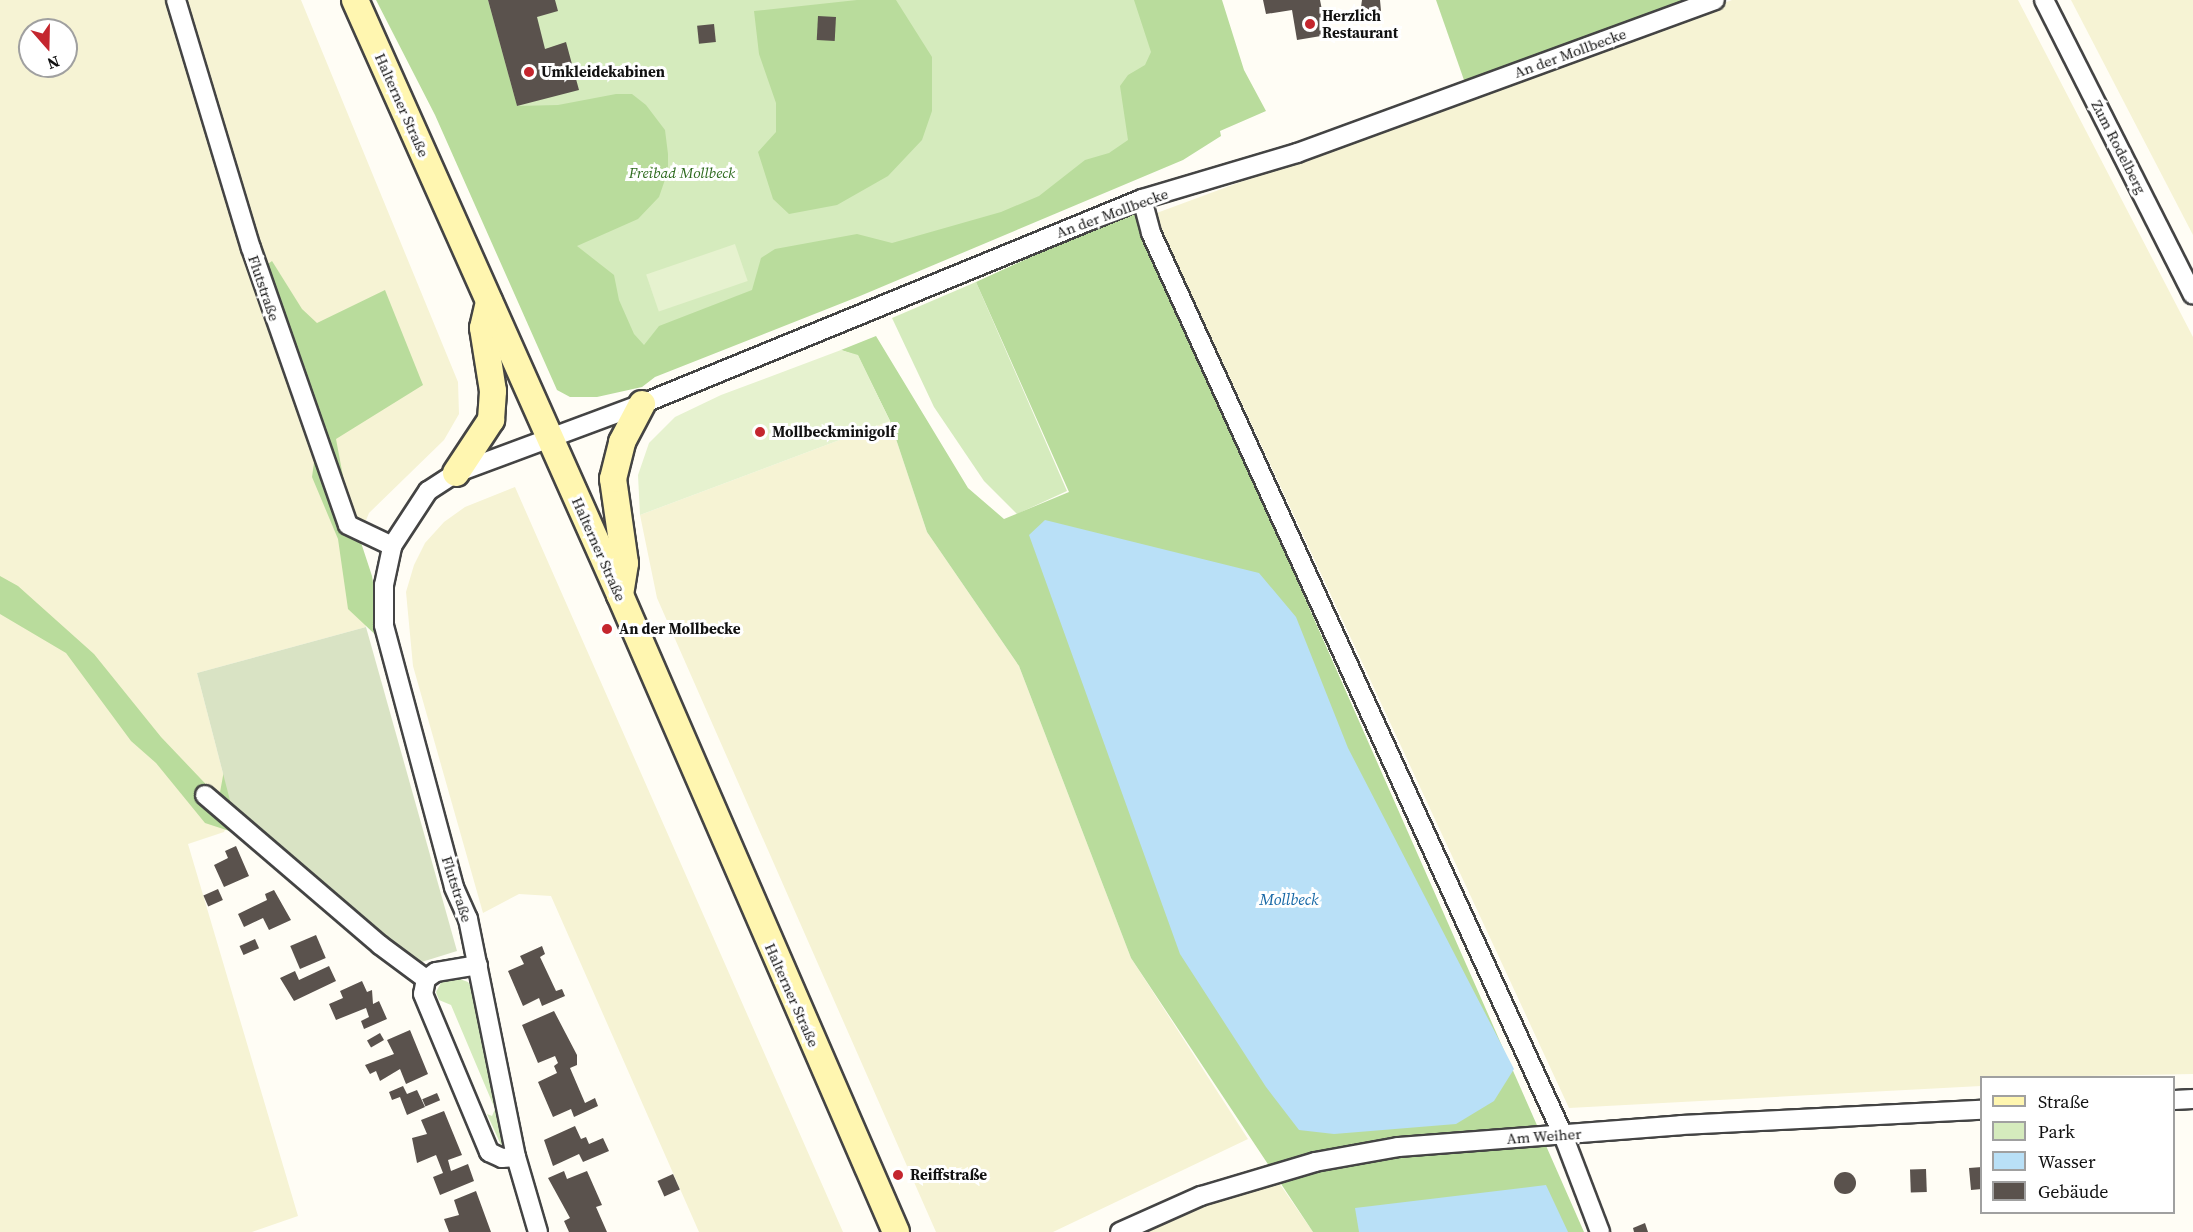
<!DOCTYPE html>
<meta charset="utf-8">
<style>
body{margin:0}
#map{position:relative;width:2193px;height:1232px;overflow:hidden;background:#fffdf5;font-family:"Source Serif 4",serif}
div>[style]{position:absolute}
.farmland>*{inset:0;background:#f6f3d4}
.green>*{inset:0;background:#d5ebbd}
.forest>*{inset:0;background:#b9dc9c}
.cemetery>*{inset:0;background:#d9e3c4}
.pitch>*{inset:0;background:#e6f2cf;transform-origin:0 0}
.water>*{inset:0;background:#b9e0f7}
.building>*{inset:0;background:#5a524d;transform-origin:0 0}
.round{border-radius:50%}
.roads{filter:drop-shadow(2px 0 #444) drop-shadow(-2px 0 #444) drop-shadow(0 2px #444) drop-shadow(0 -2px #444)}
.street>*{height:18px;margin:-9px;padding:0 9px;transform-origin:9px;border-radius:9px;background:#fff}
.secondary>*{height:26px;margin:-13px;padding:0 13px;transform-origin:13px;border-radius:13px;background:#fff6b0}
.dots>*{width:16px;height:16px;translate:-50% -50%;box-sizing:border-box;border:3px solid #fff;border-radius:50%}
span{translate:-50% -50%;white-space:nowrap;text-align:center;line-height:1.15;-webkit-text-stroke:6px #fff;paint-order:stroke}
.poi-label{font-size:15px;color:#111;font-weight:700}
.left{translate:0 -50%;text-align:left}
.street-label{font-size:15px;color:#111}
.park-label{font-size:15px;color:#2f6b1f;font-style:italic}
.water-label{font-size:16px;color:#1768a6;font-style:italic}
.legend{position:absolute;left:1980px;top:1076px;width:195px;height:138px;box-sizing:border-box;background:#fff;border:2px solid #a0a0a0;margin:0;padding:8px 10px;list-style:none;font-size:18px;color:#111}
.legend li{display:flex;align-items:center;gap:12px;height:30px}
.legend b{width:30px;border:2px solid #a0a0a0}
.north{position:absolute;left:18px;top:18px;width:60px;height:60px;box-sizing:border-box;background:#fff;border:2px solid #a0a0a0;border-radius:50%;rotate:160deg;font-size:16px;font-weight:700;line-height:24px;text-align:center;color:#111}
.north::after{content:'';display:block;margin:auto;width:21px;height:27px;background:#c4262e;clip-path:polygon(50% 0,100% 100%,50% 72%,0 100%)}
</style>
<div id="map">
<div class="farmland">
<i style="clip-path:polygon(evenodd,0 0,301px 0,458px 382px,459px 414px,444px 440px,369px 513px,348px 565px,366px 627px,197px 673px,233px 812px,224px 832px,188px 844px,298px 1216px,252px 1232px,0 1232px,0 0,30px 30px,66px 30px,66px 66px,30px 66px,30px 30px)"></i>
<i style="clip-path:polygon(1732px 0,2018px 0,2193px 337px,2193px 1074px,1982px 1078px,1981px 1086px,1569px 1108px,1154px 214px)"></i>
<i style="clip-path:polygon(2071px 0,2193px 0,2193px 235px)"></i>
<i style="clip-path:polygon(890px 421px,927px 532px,1019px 666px,1131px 958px,1248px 1139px,1053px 1232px,936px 1232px,657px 598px,640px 515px)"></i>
<i style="clip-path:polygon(515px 487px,843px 1232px,699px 1232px,551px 896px,519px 894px,483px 913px,413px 666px,406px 592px,414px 565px,425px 543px,444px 522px,465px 507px)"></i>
<i style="clip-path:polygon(1277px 1180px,1313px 1232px,1144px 1232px,1222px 1198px)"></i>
</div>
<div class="green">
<i style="clip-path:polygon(488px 0,1163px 0,1187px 145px,583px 390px)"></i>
<i style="clip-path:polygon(976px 282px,1067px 491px,1017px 514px,984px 481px,934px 407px,892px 318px)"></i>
<i style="clip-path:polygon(457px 978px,468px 982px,474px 992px,504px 1142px,501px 1145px,487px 1114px,492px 1116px,495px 1109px,451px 1005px,439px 1000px,436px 992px,442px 981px)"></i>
</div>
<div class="forest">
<i style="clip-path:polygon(376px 0,488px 0,517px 106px,558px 105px,616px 94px,632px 94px,646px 105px,665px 130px,668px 154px,668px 171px,659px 197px,638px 219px,577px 246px,614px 275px,619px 300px,634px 334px,644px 345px,659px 326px,752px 290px,761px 258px,775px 249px,857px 234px,892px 243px,1001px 212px,1039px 196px,1085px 160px,1109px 153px,1128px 140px,1120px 86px,1128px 75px,1145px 65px,1151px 52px,1134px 0,1222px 0,1244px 70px,1266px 111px,1220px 131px,1221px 136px,1183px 160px,860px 296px,655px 377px,642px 387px,597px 397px,570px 397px,557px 390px,435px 115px)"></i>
<i style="clip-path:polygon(857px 0,896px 0,932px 57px,932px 111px,922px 140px,888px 176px,837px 205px,789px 214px,773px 199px,758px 152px,776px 132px,776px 103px,759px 54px,754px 11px)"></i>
<i style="clip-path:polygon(1436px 0,1684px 0,1465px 83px)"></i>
<i style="clip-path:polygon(1134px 210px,1584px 1232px,1313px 1232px,1131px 958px,1019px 666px,927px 532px,890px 421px,858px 356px,841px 350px,876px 336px,968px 488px,1004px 519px,1069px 492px,976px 282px)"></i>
<i style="clip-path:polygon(272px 261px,302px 309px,317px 323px,385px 290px,423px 385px,336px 439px,348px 503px,372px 576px,382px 641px,348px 609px,338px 539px,312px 477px,318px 434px,264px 267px)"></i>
<i style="clip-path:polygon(0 576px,18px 586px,94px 654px,161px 737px,219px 798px,230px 737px,278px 847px,205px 823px,156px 763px,131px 741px,66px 653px,0 614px)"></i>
</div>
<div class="cemetery">
<i style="clip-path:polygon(366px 627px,457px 951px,412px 965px,233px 812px,197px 673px)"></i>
</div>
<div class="pitch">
<i style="left:735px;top:244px;width:39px;height:94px;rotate:71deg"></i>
<i style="clip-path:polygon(841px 350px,858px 355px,890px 421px,640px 515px,638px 475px,649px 443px,675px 417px,721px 395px)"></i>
</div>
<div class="water">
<i style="clip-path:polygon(1045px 520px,1259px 573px,1296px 617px,1348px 748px,1514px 1069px,1494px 1101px,1456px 1124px,1334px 1134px,1299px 1130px,1266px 1087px,1180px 954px,1029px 535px)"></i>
<i style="clip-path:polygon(1546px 1185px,1568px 1232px,1359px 1232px,1355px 1208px)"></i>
</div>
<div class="building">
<i style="clip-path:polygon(488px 0,555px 0,558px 11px,537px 17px,545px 49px,566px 42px,579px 90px,517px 106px)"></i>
<i style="clip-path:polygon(1263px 0,1320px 0,1327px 35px,1297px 40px,1292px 10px,1266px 14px)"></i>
<i style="clip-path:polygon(1362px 0,1380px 0,1381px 11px,1374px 15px,1365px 14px,1361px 7px)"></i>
<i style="left:818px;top:16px;width:18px;height:24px;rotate:3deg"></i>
<i style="left:714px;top:24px;width:18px;height:17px;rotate:84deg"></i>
<i style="clip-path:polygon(236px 846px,249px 876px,224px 887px,214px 865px,228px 858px,225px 851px)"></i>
<i style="left:218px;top:889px;width:12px;height:16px;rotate:66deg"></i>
<i style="clip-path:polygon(274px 890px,291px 920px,269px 930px,263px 918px,244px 927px,238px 914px,267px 900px,265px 894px)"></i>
<i style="left:316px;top:935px;width:25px;height:28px;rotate:67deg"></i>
<i style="left:255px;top:939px;width:10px;height:17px;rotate:66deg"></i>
<i style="clip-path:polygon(542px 946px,545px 954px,540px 957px,556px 991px,562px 989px,565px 996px,542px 1006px,539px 998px,523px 1006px,508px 971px,524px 964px,520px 956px)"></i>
<i style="clip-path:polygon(329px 966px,336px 981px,294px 1001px,280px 978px,295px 971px,299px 980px)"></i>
<i style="clip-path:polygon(362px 981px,367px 992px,372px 990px,373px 1004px,379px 1001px,387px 1019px,364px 1029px,361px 1021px,369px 1017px,366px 1008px,336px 1020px,329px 1004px,343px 998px,340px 991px)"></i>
<i style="clip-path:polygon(554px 1011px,577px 1055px,577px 1065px,570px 1068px,585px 1103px,595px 1098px,598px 1106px,574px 1117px,571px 1109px,553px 1117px,538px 1082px,557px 1073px,554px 1066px,558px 1063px,555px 1056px,538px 1063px,522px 1025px)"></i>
<i style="clip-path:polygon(410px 1030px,428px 1074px,406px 1084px,400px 1069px,380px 1081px,376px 1071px,370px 1074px,365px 1065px,394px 1054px,387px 1040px)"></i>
<i style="left:380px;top:1033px;width:8px;height:15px;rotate:60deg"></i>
<i style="clip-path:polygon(403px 1086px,407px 1094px,417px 1090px,425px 1107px,407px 1115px,400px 1097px,392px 1100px,389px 1092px)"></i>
<i style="left:437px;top:1093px;width:8px;height:16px;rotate:67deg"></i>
<i style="clip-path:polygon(444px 1111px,462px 1155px,448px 1160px,451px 1171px,468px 1164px,474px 1181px,440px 1195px,433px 1177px,443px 1173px,436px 1155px,417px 1163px,412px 1138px,427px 1134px,421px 1120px)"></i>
<i style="clip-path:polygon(575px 1126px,581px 1139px,586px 1137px,589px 1144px,603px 1138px,609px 1151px,583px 1162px,579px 1154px,553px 1166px,544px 1140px)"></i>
<i style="clip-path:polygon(1982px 1167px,1982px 1189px,1971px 1190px,1969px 1168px)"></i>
<i style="left:1926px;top:1169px;width:23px;height:16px;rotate:88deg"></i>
<i style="clip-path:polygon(564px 1171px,567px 1179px,587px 1171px,602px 1205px,596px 1207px,607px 1232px,569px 1232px,564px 1221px,570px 1218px,548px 1178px)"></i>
<i class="round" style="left:1834px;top:1172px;width:22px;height:22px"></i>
<i style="left:673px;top:1174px;width:17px;height:17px;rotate:66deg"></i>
<i style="clip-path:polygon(476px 1191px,491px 1232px,449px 1232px,444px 1219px,459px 1215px,454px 1200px)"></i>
<i style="clip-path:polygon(1645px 1223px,1648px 1232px,1634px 1232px,1633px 1228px)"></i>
</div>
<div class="roads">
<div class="street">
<i style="left:176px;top:0;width:259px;rotate:73.2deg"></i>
<i style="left:251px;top:248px;width:293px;rotate:70.7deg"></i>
<i style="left:348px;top:525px;width:49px;rotate:25.5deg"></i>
<i style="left:2044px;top:0;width:330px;rotate:63.2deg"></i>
<i style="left:1142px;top:199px;width:35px;rotate:75deg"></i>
<i style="left:1151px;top:233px;width:992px;rotate:65.45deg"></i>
<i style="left:1563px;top:1135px;width:104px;rotate:69.1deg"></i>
<i style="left:205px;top:795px;width:230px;rotate:40.6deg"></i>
<i style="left:380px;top:945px;width:57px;rotate:36.5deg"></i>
<i style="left:478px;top:965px;width:43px;rotate:170.5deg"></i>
<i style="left:436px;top:972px;width:12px;rotate:145deg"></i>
<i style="left:426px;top:979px;width:15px;rotate:101deg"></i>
<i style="left:423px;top:994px;width:171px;rotate:67.3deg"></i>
<i style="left:489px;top:1152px;width:14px;rotate:25deg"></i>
<i style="left:502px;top:1158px;width:14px;rotate:-4deg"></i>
<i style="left:2174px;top:1100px;width:19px;rotate:-3deg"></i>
<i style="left:538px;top:1232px;width:78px;rotate:-106.3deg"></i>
<i style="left:516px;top:1157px;width:243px;rotate:-101.4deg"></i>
<i style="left:468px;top:919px;width:35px;rotate:-114deg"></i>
<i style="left:454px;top:887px;width:271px;rotate:-105deg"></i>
<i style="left:384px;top:625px;width:40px;rotate:-90deg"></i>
<i style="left:384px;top:585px;width:40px;rotate:-78deg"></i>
<i style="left:392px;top:546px;width:66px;rotate:-56.8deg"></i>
<i style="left:428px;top:491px;width:33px;rotate:-33deg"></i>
<i style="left:456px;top:473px;width:198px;rotate:-20.4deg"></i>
<i style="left:642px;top:404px;width:540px;rotate:-22.29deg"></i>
<i style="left:1142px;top:199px;width:162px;rotate:-16.5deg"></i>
<i style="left:1297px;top:153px;width:445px;rotate:-20.1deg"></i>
<i style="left:1120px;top:1232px;width:89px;rotate:-24deg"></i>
<i style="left:1201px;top:1196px;width:119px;rotate:-16.6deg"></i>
<i style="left:1315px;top:1162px;width:84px;rotate:-10.2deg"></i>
<i style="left:1398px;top:1147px;width:284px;rotate:-4.4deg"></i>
<i style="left:1681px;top:1125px;width:301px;rotate:-2.9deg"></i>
</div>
<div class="secondary">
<i style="left:355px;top:0;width:651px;rotate:65.99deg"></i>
<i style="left:620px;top:595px;width:694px;rotate:66.57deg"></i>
<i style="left:456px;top:473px;width:64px;rotate:-56.6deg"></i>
<i style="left:491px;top:420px;width:29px;rotate:-86deg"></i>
<i style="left:493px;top:391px;width:64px;rotate:-99deg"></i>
<i style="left:483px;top:328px;width:27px;rotate:-77deg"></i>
<i style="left:620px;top:595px;width:32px;rotate:-81deg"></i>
<i style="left:625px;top:563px;width:85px;rotate:-98.1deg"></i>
<i style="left:613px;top:479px;width:38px;rotate:-76deg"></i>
<i style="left:622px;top:442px;width:43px;rotate:-62.2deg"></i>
</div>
</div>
<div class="dots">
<i style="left:1310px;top:24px;background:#c4262e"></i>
<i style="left:529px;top:72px;background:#c4262e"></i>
<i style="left:760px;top:432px;background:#c4262e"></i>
<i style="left:607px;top:629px;background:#c4262e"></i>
<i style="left:898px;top:1175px;background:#c4262e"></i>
</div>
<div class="poi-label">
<span class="left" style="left:1322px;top:24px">Herzlich<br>Restaurant</span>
<span class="left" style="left:541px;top:72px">Umkleidekabinen</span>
<span class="left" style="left:772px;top:432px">Mollbeckminigolf</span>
<span class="left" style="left:619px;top:629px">An der Mollbecke</span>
<span class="left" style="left:910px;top:1175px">Reiffstraße</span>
</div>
<div class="street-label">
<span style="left:1570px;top:53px;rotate:-20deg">An der Mollbecke</span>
<span style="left:402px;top:105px;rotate:66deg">Halterner Straße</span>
<span style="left:2119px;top:147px;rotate:63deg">Zum Rodelberg</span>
<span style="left:1112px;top:213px;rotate:-20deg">An der Mollbecke</span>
<span style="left:264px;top:288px;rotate:71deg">Flutstraße</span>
<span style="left:599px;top:549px;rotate:66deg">Halterner Straße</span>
<span style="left:457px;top:889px;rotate:72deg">Flutstraße</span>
<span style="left:792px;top:995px;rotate:66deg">Halterner Straße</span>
<span style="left:1544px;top:1136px;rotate:-4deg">Am Weiher</span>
</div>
<div class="park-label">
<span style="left:682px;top:173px">Freibad Mollbeck</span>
</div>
<div class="water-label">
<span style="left:1289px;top:899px">Mollbeck</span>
</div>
<ul class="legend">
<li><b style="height:8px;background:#fff6b0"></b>Straße</li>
<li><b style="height:16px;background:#d5ebbd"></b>Park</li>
<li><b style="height:16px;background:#b9e0f7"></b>Wasser</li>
<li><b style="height:16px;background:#5a524d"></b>Gebäude</li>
</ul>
<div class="north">N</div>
</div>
